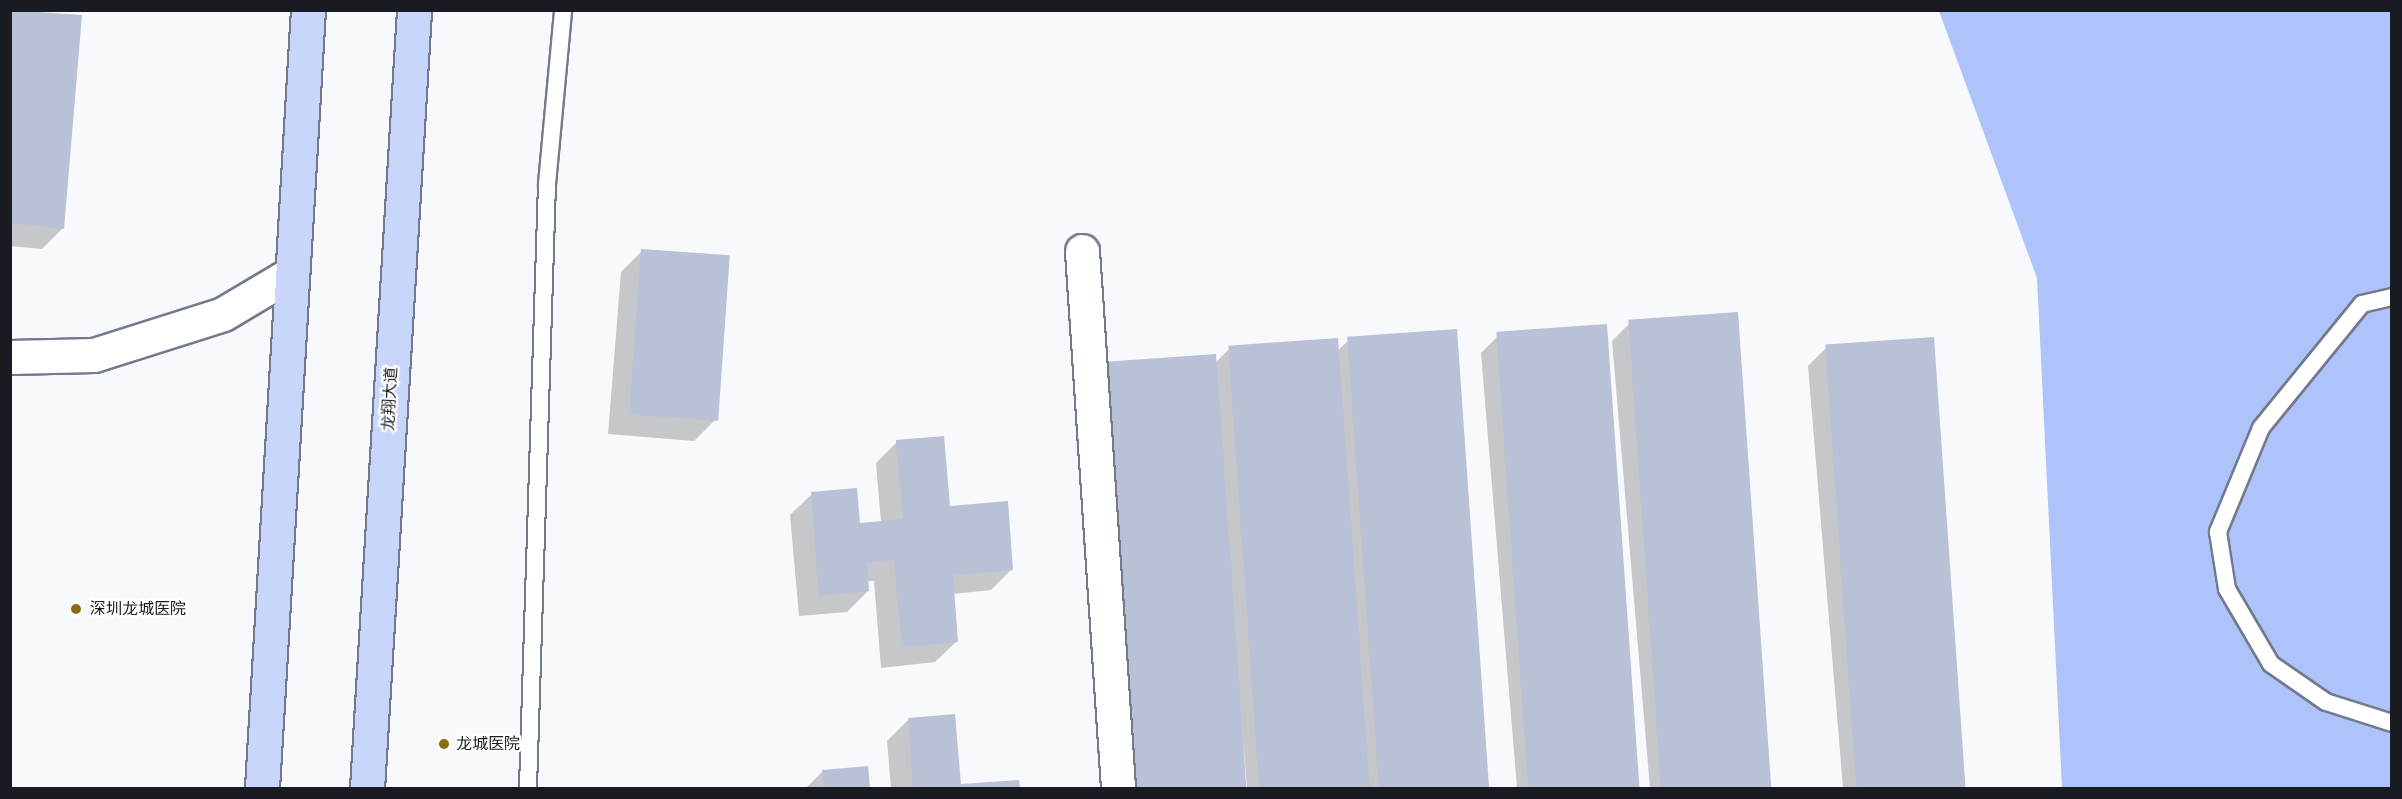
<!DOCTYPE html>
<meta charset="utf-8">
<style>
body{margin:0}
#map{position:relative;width:2402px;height:799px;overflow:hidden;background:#f7f9fd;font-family:"DejaVu Sans","Noto Sans SC",sans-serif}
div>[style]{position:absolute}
.forest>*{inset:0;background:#afc3fb}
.shadow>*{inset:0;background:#0003}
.building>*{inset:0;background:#b9c1d6;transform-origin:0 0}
.roads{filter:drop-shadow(2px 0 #737a8d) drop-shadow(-2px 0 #737a8d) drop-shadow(0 2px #737a8d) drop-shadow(0 -2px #737a8d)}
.service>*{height:16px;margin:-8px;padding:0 8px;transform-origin:8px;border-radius:8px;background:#fff}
.minor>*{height:33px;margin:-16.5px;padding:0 16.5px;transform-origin:16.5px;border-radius:16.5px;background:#fff}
.tertiary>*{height:33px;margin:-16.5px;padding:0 16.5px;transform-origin:16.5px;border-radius:16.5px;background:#fff}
.primary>*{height:33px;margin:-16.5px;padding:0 16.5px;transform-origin:16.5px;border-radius:16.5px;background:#c9d6fc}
.dots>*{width:16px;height:16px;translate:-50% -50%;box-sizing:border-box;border:3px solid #fff;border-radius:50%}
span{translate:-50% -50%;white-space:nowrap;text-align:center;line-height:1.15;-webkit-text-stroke:4.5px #fff;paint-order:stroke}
.street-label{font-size:16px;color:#181b22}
.poi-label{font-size:16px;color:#181b22}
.left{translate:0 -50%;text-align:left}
.frame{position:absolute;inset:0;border:12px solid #181b22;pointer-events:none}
</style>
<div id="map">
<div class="forest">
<i style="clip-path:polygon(1939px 11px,2391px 11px,2391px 788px,2062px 788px,2037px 278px)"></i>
</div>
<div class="shadow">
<i style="clip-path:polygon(10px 12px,63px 228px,42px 249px,10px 246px)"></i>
<i style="clip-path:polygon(642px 251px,716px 419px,694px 441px,608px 434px,621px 272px)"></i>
<i style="clip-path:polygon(1736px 313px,1768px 788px,1650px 788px,1612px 341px,1629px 324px)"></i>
<i style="clip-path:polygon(1605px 326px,1635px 788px,1517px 788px,1481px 353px,1498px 336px)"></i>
<i style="clip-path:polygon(1456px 331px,1485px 788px,1247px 788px,1238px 682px,1242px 788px,1124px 788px,1090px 382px,1107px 365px,1215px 363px,1229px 349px,1337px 351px,1348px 341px)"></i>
<i style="clip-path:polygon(1933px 339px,1961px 788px,1843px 788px,1808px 366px,1825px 349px)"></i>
<i style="clip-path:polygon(897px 442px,948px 508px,1012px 569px,991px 590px,953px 594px,957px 641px,935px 662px,881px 668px,874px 581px,867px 581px,868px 591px,847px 612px,799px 616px,790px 515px,812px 494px,858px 524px,881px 522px,876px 463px)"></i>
<i style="clip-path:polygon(908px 720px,960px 786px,1017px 781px,1018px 788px,891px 788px,887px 741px)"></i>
<i style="clip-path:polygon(867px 768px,868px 788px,806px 788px,823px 771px)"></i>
</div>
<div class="building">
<i style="clip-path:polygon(10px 10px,82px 15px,64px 229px,10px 223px)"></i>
<i style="left:641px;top:249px;width:89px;height:166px;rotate:4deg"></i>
<i style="left:1738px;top:312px;width:477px;height:110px;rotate:86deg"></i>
<i style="left:1607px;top:324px;width:465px;height:111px;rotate:86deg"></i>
<i style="left:1457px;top:329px;width:460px;height:110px;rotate:86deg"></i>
<i style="left:1934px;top:337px;width:452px;height:109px;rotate:86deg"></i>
<i style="left:1338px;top:338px;width:451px;height:110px;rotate:86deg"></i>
<i style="left:1216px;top:354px;width:435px;height:110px;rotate:86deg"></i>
<i style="clip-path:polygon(944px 436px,950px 506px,1008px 501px,1013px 570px,953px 575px,958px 642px,902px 647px,894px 560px,867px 563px,869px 591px,819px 596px,811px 492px,857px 488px,860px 523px,903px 519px,896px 440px)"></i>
<i style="clip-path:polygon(955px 714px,961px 784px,1019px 780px,1020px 788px,913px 788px,908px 718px)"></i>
<i style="clip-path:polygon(868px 766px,870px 788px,824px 788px,822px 770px)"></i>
</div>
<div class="roads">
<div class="service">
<i style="left:2392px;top:297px;width:31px;rotate:167deg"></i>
<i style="left:2362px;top:304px;width:160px;rotate:129.2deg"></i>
<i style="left:2261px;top:428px;width:113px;rotate:112.5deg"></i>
<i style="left:2218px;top:532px;width:58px;rotate:81deg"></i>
<i style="left:2227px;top:589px;width:87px;rotate:59.6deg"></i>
<i style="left:2271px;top:664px;width:67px;rotate:34.6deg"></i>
<i style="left:2326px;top:702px;width:69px;rotate:17.7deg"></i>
<i style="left:528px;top:788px;width:604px;rotate:-88.2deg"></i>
<i style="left:547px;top:184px;width:175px;rotate:-84.7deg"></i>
</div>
<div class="minor">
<i style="left:1082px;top:251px;width:538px;rotate:86.16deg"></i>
</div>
<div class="tertiary">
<i style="left:10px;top:357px;width:84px;rotate:-1.4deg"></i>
<i style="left:94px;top:355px;width:135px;rotate:-17.6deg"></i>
<i style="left:223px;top:314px;width:80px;rotate:-30.7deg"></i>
</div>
<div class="primary">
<i style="left:262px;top:788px;width:779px;rotate:-86.62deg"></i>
<i style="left:367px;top:788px;width:779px;rotate:-86.54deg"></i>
</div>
</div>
<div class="dots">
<i style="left:76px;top:609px;background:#8b6d0f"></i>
<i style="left:444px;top:744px;background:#8b6d0f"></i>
</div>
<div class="street-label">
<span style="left:390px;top:399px;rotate:-87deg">龙翔大道</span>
</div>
<div class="poi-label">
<span class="left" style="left:90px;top:609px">深圳龙城医院</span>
<span class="left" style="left:456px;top:744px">龙城医院</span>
</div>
<div class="frame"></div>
</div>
